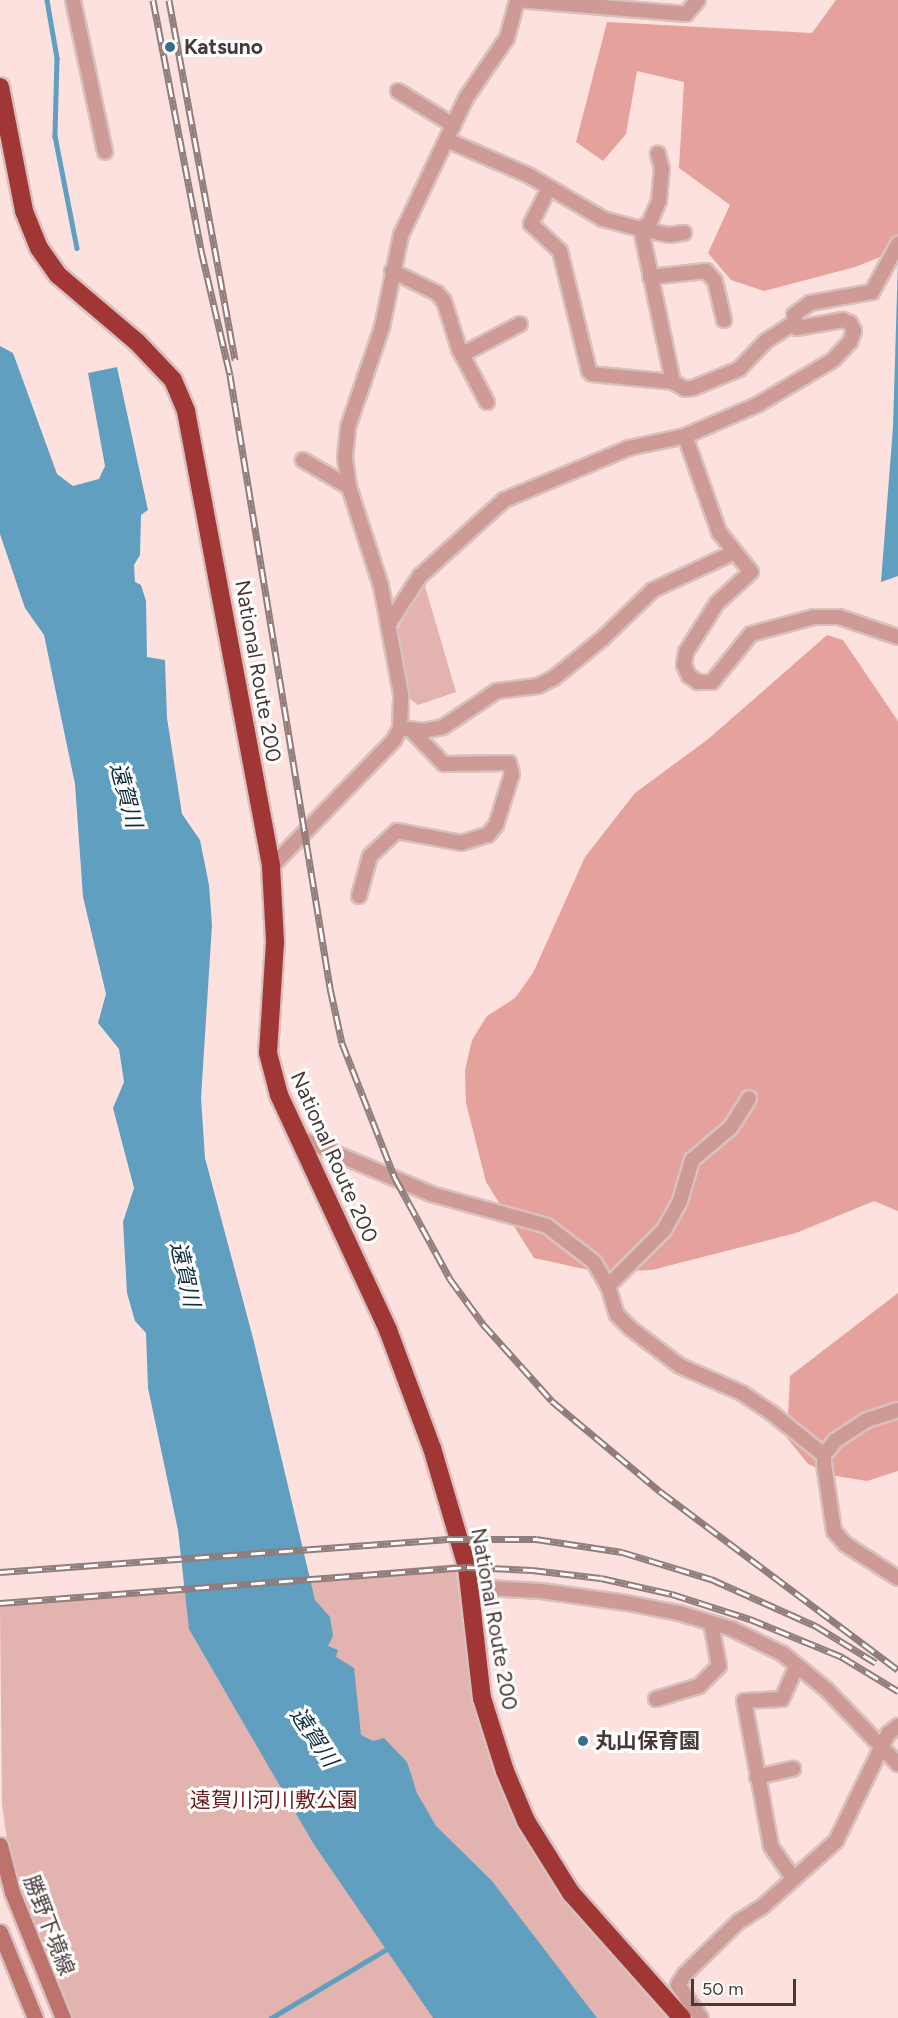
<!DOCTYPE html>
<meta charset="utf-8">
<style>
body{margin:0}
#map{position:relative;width:898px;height:2018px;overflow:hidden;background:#fde1de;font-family:Figtree,"Noto Sans JP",sans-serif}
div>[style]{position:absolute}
.green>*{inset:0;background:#e3b3af}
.forest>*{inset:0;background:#e5a29c}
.water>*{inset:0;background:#609fbf}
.stream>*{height:4.5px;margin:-2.25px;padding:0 2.25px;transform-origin:2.25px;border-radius:2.25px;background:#609fbf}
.roads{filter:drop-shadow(2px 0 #d9bfbd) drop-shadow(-2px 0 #d9bfbd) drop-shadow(0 2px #d9bfbd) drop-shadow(0 -2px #d9bfbd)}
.street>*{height:14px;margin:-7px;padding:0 7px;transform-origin:7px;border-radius:7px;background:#ce9a95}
.secondary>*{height:15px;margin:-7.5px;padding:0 7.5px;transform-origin:7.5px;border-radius:7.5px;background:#bd726c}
.highway>*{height:18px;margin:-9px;padding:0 9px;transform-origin:9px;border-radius:9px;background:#a13735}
.rail>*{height:7px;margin-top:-3.5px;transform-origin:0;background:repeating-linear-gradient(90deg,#fff 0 14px,#917d7b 0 28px);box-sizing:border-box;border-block:2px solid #917d7b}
.dots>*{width:16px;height:16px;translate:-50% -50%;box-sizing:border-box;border:3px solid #fff;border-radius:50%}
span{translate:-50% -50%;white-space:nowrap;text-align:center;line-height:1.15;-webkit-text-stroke:6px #fff;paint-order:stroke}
.poi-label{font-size:21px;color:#473938;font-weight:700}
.left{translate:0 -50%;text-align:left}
.street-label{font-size:21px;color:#473938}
.park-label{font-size:21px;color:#6b1d1c}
.water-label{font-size:22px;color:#102e3d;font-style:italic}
.scale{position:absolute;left:691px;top:1979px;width:105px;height:27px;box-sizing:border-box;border:3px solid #473938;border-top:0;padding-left:8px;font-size:18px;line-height:21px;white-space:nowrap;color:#473938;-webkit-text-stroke:4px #fff;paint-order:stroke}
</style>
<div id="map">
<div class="green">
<i style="clip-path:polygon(424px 583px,456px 692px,418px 705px,405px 695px,394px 636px)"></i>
<i style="clip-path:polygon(455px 1564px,471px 1695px,496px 1776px,524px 1838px,562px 1896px,670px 2018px,71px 2018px,51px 1978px,10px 1861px,2px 1804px,0 1605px)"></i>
</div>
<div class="forest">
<i style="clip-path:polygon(836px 0,898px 0,898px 250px,855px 267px,764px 291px,731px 280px,708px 253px,730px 205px,679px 168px,684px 82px,637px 71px,626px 134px,603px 161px,576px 142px,607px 22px,812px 33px)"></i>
<i style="clip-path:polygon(827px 635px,843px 640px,898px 721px,898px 1211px,874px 1201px,796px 1233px,652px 1270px,598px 1272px,534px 1258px,486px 1182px,466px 1103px,465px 1070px,472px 1040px,487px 1016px,515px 998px,533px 973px,585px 857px,635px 793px,707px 740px)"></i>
<i style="clip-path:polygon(898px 1293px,898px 1471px,867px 1481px,836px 1476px,808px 1464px,787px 1438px,790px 1376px)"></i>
</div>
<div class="water">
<i style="clip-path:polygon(898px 260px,898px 576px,881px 582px,893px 427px)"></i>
<i style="clip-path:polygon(0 346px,13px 353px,57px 474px,73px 486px,99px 479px,105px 466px,88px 373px,117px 367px,148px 510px,141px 515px,140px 555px,134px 565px,135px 582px,141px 585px,146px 601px,147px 657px,165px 660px,167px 718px,182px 814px,200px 840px,209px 885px,212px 925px,201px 1098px,205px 1158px,253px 1338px,315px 1600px,330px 1617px,333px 1636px,328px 1646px,338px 1650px,336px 1657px,354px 1668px,361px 1735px,373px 1741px,384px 1738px,407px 1762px,417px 1793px,436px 1826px,492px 1881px,597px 2018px,433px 2018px,313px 1843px,189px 1629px,178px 1530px,148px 1388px,146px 1333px,135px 1321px,127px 1293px,123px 1222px,134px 1188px,113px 1108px,124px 1082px,119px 1049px,98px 1023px,106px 994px,83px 897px,75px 784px,44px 635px,25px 608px,0 534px)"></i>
</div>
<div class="stream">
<i style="left:47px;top:0;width:59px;rotate:80.2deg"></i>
<i style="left:57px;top:58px;width:78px;rotate:91.5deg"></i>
<i style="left:55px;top:136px;width:114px;rotate:78.9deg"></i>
<i style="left:271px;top:2018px;width:139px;rotate:-30.8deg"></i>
</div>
<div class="roads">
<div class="street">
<i style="left:73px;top:0;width:155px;rotate:78.1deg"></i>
<i style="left:517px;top:0;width:170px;rotate:4.7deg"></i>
<i style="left:686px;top:14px;width:18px;rotate:-49deg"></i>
<i style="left:398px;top:91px;width:65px;rotate:31.7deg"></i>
<i style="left:447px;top:140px;width:90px;rotate:23.4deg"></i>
<i style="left:530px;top:176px;width:85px;rotate:30.5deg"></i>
<i style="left:603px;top:219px;width:39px;rotate:15deg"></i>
<i style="left:641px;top:229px;width:156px;rotate:78.2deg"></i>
<i style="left:673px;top:382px;width:81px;rotate:-174.4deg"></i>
<i style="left:592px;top:374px;width:4px;rotate:-135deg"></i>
<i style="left:589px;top:371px;width:123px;rotate:-103.6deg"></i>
<i style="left:560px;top:251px;width:40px;rotate:-137deg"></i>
<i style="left:531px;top:224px;width:40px;rotate:-63.4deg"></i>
<i style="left:641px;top:229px;width:11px;rotate:-38deg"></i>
<i style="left:650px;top:222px;width:23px;rotate:-67deg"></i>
<i style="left:659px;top:201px;width:32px;rotate:-85deg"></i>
<i style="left:662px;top:169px;width:16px;rotate:-105deg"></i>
<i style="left:641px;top:229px;width:29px;rotate:12deg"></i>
<i style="left:669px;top:235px;width:15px;rotate:-8deg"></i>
<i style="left:392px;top:271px;width:50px;rotate:26.1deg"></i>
<i style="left:437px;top:293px;width:11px;rotate:49deg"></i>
<i style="left:444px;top:301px;width:50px;rotate:72.6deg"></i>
<i style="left:459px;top:349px;width:7px;rotate:34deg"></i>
<i style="left:465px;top:353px;width:62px;rotate:-27.8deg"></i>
<i style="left:650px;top:277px;width:56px;rotate:-6.1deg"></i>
<i style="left:706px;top:271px;width:13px;rotate:48deg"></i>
<i style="left:715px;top:281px;width:40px;rotate:77deg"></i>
<i style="left:459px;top:349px;width:60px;rotate:62.2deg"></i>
<i style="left:673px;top:382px;width:14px;rotate:30deg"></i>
<i style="left:685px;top:389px;width:8px;rotate:-7deg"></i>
<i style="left:693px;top:388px;width:50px;rotate:-22.4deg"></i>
<i style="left:739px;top:369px;width:39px;rotate:-46deg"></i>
<i style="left:766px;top:341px;width:33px;rotate:-33deg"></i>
<i style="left:685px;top:436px;width:102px;rotate:70.5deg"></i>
<i style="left:719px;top:532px;width:51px;rotate:51.3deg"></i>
<i style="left:751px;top:572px;width:46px;rotate:137.6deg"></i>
<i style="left:717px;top:603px;width:58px;rotate:122.3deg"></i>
<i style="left:686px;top:652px;width:13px;rotate:99deg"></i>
<i style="left:684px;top:665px;width:12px;rotate:66deg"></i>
<i style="left:689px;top:676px;width:11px;rotate:34deg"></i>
<i style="left:698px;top:682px;width:14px"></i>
<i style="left:712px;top:682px;width:62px;rotate:-50.9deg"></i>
<i style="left:751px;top:634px;width:65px;rotate:-15.1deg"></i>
<i style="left:814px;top:617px;width:25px"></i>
<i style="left:839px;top:617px;width:62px;rotate:18.7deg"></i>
<i style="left:303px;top:460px;width:53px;rotate:30.4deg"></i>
<i style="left:388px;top:625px;width:59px;rotate:-56.9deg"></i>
<i style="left:420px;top:576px;width:113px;rotate:-42.1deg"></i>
<i style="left:504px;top:500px;width:135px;rotate:-22.6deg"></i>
<i style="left:629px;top:448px;width:57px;rotate:-12.1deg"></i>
<i style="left:685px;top:436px;width:78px;rotate:-23.3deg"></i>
<i style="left:757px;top:405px;width:88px;rotate:-30.6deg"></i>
<i style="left:833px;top:360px;width:25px;rotate:-47deg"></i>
<i style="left:850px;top:342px;width:12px;rotate:-70deg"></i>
<i style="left:854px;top:331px;width:9px;rotate:-117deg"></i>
<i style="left:850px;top:323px;width:8px;rotate:-157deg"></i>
<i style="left:843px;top:320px;width:47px;rotate:170.1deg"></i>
<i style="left:797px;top:328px;width:13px;rotate:-103deg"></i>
<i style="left:794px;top:315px;width:20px;rotate:-37deg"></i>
<i style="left:810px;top:303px;width:63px;rotate:-10.1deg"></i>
<i style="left:872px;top:292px;width:55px;rotate:-61.6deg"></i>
<i style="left:400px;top:728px;width:23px;rotate:7deg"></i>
<i style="left:423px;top:731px;width:20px;rotate:-11deg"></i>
<i style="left:443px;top:727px;width:65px;rotate:-33.7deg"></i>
<i style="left:497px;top:691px;width:41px;rotate:-7deg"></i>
<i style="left:538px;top:686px;width:18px;rotate:-27deg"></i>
<i style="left:554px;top:678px;width:62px;rotate:-39.1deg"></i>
<i style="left:602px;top:639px;width:71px;rotate:-43.9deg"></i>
<i style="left:653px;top:590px;width:90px;rotate:-24.9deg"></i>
<i style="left:271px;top:867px;width:177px;rotate:-45.9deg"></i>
<i style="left:394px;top:740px;width:13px;rotate:-63deg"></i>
<i style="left:400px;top:728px;width:34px;rotate:-88deg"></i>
<i style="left:401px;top:694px;width:110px;rotate:-100.5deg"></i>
<i style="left:381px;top:586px;width:104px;rotate:-107.9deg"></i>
<i style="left:349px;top:487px;width:30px;rotate:-98deg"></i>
<i style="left:345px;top:457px;width:30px;rotate:-84deg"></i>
<i style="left:348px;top:427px;width:106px;rotate:-71.2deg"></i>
<i style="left:382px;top:327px;width:94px;rotate:-78.3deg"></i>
<i style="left:401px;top:235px;width:152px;rotate:-64.6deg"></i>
<i style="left:466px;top:98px;width:73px;rotate:-55.7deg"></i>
<i style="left:507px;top:38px;width:39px;rotate:-75deg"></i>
<i style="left:359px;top:896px;width:41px;rotate:-74.6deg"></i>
<i style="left:370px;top:856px;width:37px;rotate:-43deg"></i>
<i style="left:397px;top:831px;width:65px;rotate:10.6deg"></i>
<i style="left:461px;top:843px;width:28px;rotate:-17deg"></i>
<i style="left:488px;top:835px;width:13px;rotate:-51deg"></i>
<i style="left:496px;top:825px;width:53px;rotate:-72.6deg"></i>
<i style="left:512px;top:774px;width:11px;rotate:-105deg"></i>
<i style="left:509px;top:763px;width:65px;rotate:179.1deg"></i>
<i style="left:444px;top:764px;width:47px;rotate:-134.1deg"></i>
<i style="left:297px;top:1137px;width:146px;rotate:23deg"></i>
<i style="left:431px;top:1194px;width:120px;rotate:15.4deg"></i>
<i style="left:547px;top:1226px;width:59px;rotate:37.5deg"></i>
<i style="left:594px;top:1262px;width:28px;rotate:60deg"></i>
<i style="left:608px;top:1286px;width:30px;rotate:73deg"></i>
<i style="left:617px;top:1315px;width:18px;rotate:45deg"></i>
<i style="left:630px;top:1328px;width:63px;rotate:37.2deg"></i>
<i style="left:680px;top:1366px;width:68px;rotate:23.5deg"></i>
<i style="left:742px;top:1393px;width:37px;rotate:34deg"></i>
<i style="left:773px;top:1414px;width:65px;rotate:38.8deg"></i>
<i style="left:608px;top:1286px;width:79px;rotate:-45deg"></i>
<i style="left:664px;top:1230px;width:33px;rotate:-61deg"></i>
<i style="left:680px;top:1201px;width:43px;rotate:-73.7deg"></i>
<i style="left:692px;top:1160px;width:51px;rotate:-40.2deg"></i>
<i style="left:731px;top:1127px;width:34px;rotate:-58deg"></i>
<i style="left:898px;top:1410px;width:33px;rotate:162deg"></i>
<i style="left:867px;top:1420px;width:38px;rotate:147deg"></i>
<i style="left:835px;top:1441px;width:18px;rotate:128deg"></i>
<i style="left:824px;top:1455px;width:9px;rotate:90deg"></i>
<i style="left:824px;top:1464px;width:68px;rotate:81.5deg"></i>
<i style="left:834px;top:1531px;width:17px;rotate:50deg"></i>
<i style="left:845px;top:1544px;width:63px;rotate:32.7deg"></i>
<i style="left:469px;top:1587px;width:72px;rotate:3.2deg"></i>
<i style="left:541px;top:1591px;width:87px;rotate:7.9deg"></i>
<i style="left:627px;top:1603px;width:53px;rotate:10.9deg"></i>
<i style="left:679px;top:1613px;width:55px;rotate:16.8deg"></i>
<i style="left:732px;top:1629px;width:57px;rotate:26.1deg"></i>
<i style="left:783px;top:1654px;width:57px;rotate:39.3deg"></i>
<i style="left:827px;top:1690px;width:103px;rotate:46.2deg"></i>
<i style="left:656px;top:1699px;width:45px;rotate:-16.8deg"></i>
<i style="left:699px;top:1686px;width:28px;rotate:-45deg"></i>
<i style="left:719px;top:1666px;width:44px;rotate:-100.5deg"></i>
<i style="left:757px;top:1777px;width:37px;rotate:-13deg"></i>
<i style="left:793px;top:1878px;width:39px;rotate:-125deg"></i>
<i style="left:771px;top:1846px;width:147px;rotate:-100.5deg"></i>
<i style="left:744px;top:1701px;width:38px;rotate:-3deg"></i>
<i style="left:782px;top:1699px;width:36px;rotate:-66deg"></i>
<i style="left:701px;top:2018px;width:40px;rotate:-124.9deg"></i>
<i style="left:678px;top:1985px;width:13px;rotate:-58deg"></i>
<i style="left:685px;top:1974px;width:74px;rotate:-44.5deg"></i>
<i style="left:738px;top:1922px;width:28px;rotate:-32deg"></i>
<i style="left:762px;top:1907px;width:99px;rotate:-41.7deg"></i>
<i style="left:836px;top:1841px;width:119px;rotate:-64.1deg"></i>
<i style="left:888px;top:1734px;width:13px;rotate:-39deg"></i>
</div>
<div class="secondary">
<i style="left:0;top:1845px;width:49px;rotate:75.7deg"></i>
<i style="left:12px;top:1892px;width:136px;rotate:68deg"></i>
<i style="left:0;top:1932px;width:93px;rotate:67.9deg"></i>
</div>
<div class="highway">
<i style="left:0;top:87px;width:126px;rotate:79deg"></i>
<i style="left:24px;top:211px;width:40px;rotate:68deg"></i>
<i style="left:39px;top:248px;width:33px;rotate:55deg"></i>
<i style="left:58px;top:275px;width:104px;rotate:40.3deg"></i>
<i style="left:137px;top:342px;width:52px;rotate:46.5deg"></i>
<i style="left:173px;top:380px;width:34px;rotate:67deg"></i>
<i style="left:186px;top:411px;width:464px;rotate:79.4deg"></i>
<i style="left:271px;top:867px;width:75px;rotate:86.9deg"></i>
<i style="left:275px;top:942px;width:111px;rotate:93.6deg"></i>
<i style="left:268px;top:1053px;width:43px;rotate:75.3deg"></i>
<i style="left:279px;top:1095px;width:259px;rotate:65.1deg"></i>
<i style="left:388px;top:1330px;width:126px;rotate:69.6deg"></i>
<i style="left:432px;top:1448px;width:124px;rotate:73.6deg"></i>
<i style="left:467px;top:1567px;width:132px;rotate:83.5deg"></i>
<i style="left:482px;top:1698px;width:77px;rotate:72.5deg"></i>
<i style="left:505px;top:1771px;width:54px;rotate:67.2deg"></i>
<i style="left:526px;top:1821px;width:85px;rotate:58deg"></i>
<i style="left:571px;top:1893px;width:167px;rotate:48.4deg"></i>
</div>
</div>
<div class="rail">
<i style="left:153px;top:0;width:255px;rotate:79.1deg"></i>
<i style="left:201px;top:250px;width:128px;rotate:76.9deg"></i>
<i style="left:230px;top:375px;width:621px;rotate:80.73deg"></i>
<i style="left:330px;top:988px;width:56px;rotate:77.7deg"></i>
<i style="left:342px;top:1043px;width:145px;rotate:68.6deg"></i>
<i style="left:395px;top:1178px;width:115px;rotate:61.4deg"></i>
<i style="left:450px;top:1279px;width:56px;rotate:53.7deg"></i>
<i style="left:483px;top:1324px;width:103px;rotate:48.1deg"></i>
<i style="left:552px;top:1401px;width:142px;rotate:39.9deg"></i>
<i style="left:661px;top:1492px;width:296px;rotate:36.9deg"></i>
<i style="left:169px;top:0;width:366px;rotate:79.6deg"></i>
<i style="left:0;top:1572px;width:450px;rotate:-4.2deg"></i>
<i style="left:449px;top:1539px;width:87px"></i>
<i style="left:536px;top:1539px;width:87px;rotate:8.6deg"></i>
<i style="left:622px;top:1552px;width:93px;rotate:16.9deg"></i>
<i style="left:711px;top:1579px;width:115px;rotate:24.1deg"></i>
<i style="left:816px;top:1626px;width:70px;rotate:31.7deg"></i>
<i style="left:0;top:1603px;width:468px;rotate:-4.4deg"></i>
<i style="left:467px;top:1567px;width:65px;rotate:2.6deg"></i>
<i style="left:532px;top:1570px;width:69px;rotate:6.6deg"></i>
<i style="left:601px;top:1578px;width:73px;rotate:12.7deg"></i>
<i style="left:672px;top:1594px;width:82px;rotate:17.8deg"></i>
<i style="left:750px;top:1619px;width:100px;rotate:22.4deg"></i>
<i style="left:842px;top:1657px;width:66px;rotate:31.3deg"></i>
</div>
<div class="dots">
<i style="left:170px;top:47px;background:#376e89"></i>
<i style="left:583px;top:1741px;background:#376e89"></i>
</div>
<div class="poi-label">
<span class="left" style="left:184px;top:47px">Katsuno</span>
<span class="left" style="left:595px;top:1741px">丸山保育園</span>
</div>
<div class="street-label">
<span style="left:258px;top:671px;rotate:80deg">National Route 200</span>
<span style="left:334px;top:1157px;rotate:66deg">National Route 200</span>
<span style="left:494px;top:1619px;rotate:80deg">National Route 200</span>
<span style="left:49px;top:1925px;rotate:69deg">勝野下境線</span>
</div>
<div class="park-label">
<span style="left:274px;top:1800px">遠賀川河川敷公園</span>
</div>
<div class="water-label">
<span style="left:126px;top:795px;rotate:75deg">遠賀川</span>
<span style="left:185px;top:1274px;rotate:77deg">遠賀川</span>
<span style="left:314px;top:1737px;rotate:56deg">遠賀川</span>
</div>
<div class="scale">50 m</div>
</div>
